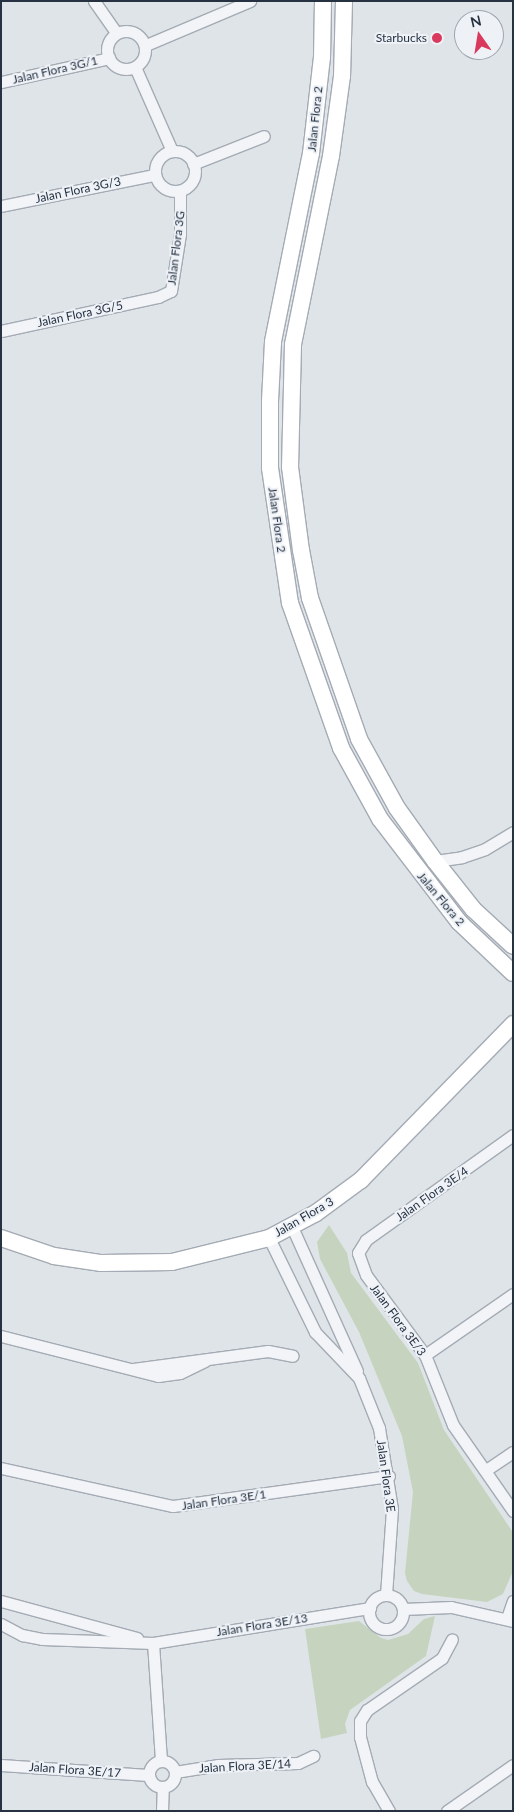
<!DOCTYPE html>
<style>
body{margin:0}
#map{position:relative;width:514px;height:1812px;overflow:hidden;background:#dfe4e9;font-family:Lato,sans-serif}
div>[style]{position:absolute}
.green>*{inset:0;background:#c6d4bf}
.roads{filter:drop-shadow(1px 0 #a4abb4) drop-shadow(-1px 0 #a4abb4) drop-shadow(0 1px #a4abb4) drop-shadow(0 -1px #a4abb4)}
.street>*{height:11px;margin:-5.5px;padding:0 5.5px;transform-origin:5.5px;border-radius:5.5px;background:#f2f4f7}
.street>.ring{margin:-5.5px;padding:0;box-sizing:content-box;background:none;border:11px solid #f2f4f7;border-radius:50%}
.secondary>*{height:16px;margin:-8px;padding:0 8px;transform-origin:8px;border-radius:8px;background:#fff}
.dots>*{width:14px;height:14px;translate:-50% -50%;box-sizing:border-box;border:2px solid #eef2f7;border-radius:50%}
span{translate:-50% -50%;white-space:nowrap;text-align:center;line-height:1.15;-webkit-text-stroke:4px #eef2f7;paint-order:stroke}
.poi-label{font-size:12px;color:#263242}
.right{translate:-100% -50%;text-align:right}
.street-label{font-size:12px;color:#263242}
.frame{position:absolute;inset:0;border:2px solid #263242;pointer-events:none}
.north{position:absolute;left:454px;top:10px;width:50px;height:50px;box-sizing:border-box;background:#eef2f7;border:1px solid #9ea5af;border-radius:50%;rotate:347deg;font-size:14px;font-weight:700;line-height:20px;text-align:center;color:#263242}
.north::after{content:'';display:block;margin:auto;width:18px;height:22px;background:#d9395d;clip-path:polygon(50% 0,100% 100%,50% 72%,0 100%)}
</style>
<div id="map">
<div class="green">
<i style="clip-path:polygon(329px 1225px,347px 1253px,351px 1273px,418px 1363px,444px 1430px,512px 1531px,513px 1571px,503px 1594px,487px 1602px,422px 1594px,414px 1591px,407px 1581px,405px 1573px,413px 1492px,402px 1436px,359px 1332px,320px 1259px,317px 1242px)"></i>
<i style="clip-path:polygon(435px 1616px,426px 1656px,350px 1710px,345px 1724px,347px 1733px,321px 1739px,305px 1629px,359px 1621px,381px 1638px,388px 1640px,408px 1634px,424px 1619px)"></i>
</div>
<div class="roads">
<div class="street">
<i style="left:94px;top:1px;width:39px;rotate:55deg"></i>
<i class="ring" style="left:107px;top:31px;width:27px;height:27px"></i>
<i style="left:146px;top:45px;width:113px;rotate:-22.9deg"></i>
<i style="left:135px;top:67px;width:92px;rotate:66.2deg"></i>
<i style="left:1px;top:82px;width:111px;rotate:-12.5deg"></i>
<i class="ring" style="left:155px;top:151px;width:29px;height:29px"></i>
<i style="left:193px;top:164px;width:76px;rotate:-21.5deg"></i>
<i style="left:1px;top:206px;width:156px;rotate:-11.5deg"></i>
<i style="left:1px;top:331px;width:161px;rotate:-12.2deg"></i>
<i style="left:158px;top:297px;width:14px;rotate:-25deg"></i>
<i style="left:171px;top:291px;width:58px;rotate:-81deg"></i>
<i style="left:180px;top:234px;width:43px;rotate:-90deg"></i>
<i style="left:435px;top:861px;width:27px;rotate:-8deg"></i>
<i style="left:462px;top:857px;width:24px;rotate:-19deg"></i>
<i style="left:485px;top:849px;width:33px;rotate:-31deg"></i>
<i style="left:513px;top:1135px;width:181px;rotate:144.5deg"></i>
<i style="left:366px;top:1240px;width:15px;rotate:122deg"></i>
<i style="left:358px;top:1253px;width:23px;rotate:70deg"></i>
<i style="left:366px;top:1275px;width:99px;rotate:53.6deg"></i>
<i style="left:425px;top:1355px;width:75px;rotate:68.2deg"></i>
<i style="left:453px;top:1425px;width:105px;rotate:55.1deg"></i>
<i style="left:292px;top:1227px;width:158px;rotate:65.7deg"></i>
<i style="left:269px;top:1238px;width:105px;rotate:63.9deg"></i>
<i style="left:315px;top:1332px;width:64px;rotate:46.3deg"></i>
<i style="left:359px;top:1378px;width:54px;rotate:68.2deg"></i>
<i style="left:379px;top:1428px;width:82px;rotate:80.9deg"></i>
<i style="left:392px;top:1509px;width:86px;rotate:94deg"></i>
<i style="left:1px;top:1336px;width:162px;rotate:14.3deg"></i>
<i style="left:158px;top:1376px;width:22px;rotate:-8deg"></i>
<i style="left:180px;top:1373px;width:28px;rotate:-26deg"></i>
<i style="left:425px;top:1355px;width:107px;rotate:-34.7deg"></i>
<i style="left:133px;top:1369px;width:136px;rotate:-7.6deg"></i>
<i style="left:268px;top:1351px;width:25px;rotate:11deg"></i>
<i style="left:1px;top:1468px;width:176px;rotate:12.5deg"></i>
<i style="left:173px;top:1506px;width:218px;rotate:-7.9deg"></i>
<i style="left:486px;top:1470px;width:32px;rotate:-34deg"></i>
<i class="ring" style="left:369px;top:1595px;width:23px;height:23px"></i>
<i style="left:1px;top:1601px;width:141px;rotate:15.2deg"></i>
<i style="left:403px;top:1609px;width:48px;rotate:-2.4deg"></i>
<i style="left:451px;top:1607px;width:64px;rotate:12.7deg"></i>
<i style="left:507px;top:1618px;width:18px;rotate:-71deg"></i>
<i style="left:1px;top:1624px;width:24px;rotate:28deg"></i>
<i style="left:22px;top:1635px;width:20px;rotate:11deg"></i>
<i style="left:42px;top:1639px;width:111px;rotate:2.1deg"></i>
<i style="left:153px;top:1643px;width:220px;rotate:-9.2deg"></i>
<i style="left:153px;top:1643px;width:117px;rotate:86.1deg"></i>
<i class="ring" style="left:149px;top:1761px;width:15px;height:15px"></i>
<i style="left:1px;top:1765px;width:147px;rotate:3.9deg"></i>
<i style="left:175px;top:1772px;width:44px;rotate:-9.2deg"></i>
<i style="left:218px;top:1765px;width:80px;rotate:-1.4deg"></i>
<i style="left:298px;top:1763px;width:17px;rotate:-25deg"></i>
<i style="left:162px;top:1811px;width:24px;rotate:-88deg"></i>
<i style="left:389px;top:1811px;width:34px;rotate:-120deg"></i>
<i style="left:372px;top:1782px;width:47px;rotate:-104.9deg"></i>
<i style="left:360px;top:1737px;width:16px;rotate:-90deg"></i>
<i style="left:360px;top:1721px;width:13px;rotate:-58deg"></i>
<i style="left:367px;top:1710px;width:91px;rotate:-34.7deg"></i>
<i style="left:442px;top:1658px;width:21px;rotate:-62deg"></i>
<i style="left:447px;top:1811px;width:80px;rotate:-34.9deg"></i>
</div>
<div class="secondary">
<i style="left:323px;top:1px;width:56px;rotate:91deg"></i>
<i style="left:322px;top:57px;width:97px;rotate:96.5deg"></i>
<i style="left:311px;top:153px;width:193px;rotate:101.4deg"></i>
<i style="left:273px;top:342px;width:60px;rotate:92.9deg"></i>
<i style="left:270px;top:402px;width:66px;rotate:90deg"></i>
<i style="left:270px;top:468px;width:136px;rotate:81.6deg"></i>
<i style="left:290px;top:603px;width:154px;rotate:70.6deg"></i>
<i style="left:341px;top:748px;width:81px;rotate:61.2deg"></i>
<i style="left:380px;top:819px;width:130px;rotate:52.5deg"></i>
<i style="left:459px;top:922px;width:74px;rotate:43.4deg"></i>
<i style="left:344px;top:1px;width:75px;rotate:91.5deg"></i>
<i style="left:342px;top:76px;width:81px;rotate:97.8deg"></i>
<i style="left:331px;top:156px;width:193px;rotate:101.4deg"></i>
<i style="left:293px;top:345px;width:122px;rotate:91.4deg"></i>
<i style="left:290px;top:467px;width:84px;rotate:82.5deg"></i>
<i style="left:301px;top:550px;width:49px;rotate:79.4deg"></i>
<i style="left:310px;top:598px;width:149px;rotate:70.8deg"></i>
<i style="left:359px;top:739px;width:79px;rotate:61.2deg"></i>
<i style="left:397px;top:808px;width:65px;rotate:54.4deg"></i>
<i style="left:435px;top:861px;width:61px;rotate:51.6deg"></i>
<i style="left:473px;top:909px;width:54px;rotate:42.8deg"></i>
<i style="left:1px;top:1238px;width:56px;rotate:18.8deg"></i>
<i style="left:54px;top:1256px;width:48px;rotate:8.5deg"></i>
<i style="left:101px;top:1263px;width:71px;rotate:-0.8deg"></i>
<i style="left:172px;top:1262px;width:100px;rotate:-13.9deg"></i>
<i style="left:269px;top:1238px;width:53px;rotate:-28deg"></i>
<i style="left:316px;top:1213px;width:56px;rotate:-36.3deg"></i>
<i style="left:361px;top:1180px;width:218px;rotate:-45.7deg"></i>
</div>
</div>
<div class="dots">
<i style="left:437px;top:38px;background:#d9395d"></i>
</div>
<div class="poi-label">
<span class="right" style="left:427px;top:38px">Starbucks</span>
</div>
<div class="street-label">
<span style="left:55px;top:70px;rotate:-13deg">Jalan Flora 3G/1</span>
<span style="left:315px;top:119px;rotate:-84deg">Jalan Flora 2</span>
<span style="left:78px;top:190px;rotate:-12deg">Jalan Flora 3G/3</span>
<span style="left:176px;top:248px;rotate:-83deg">Jalan Flora 3G</span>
<span style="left:80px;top:314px;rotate:-12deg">Jalan Flora 3G/5</span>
<span style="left:277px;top:520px;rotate:82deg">Jalan Flora 2</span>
<span style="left:441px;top:899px;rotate:50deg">Jalan Flora 2</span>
<span style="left:432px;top:1194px;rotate:-35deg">Jalan Flora 3E/4</span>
<span style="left:304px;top:1217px;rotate:-30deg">Jalan Flora 3</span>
<span style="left:398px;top:1320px;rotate:54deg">Jalan Flora 3E/3</span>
<span style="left:386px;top:1476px;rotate:82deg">Jalan Flora 3E</span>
<span style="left:224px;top:1500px;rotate:-8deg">Jalan Flora 3E/1</span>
<span style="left:262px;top:1625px;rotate:-9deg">Jalan Flora 3E/13</span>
<span style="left:245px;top:1766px;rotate:-3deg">Jalan Flora 3E/14</span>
<span style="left:75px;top:1770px;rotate:4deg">Jalan Flora 3E/17</span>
</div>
<div class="frame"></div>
<div class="north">N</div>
</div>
